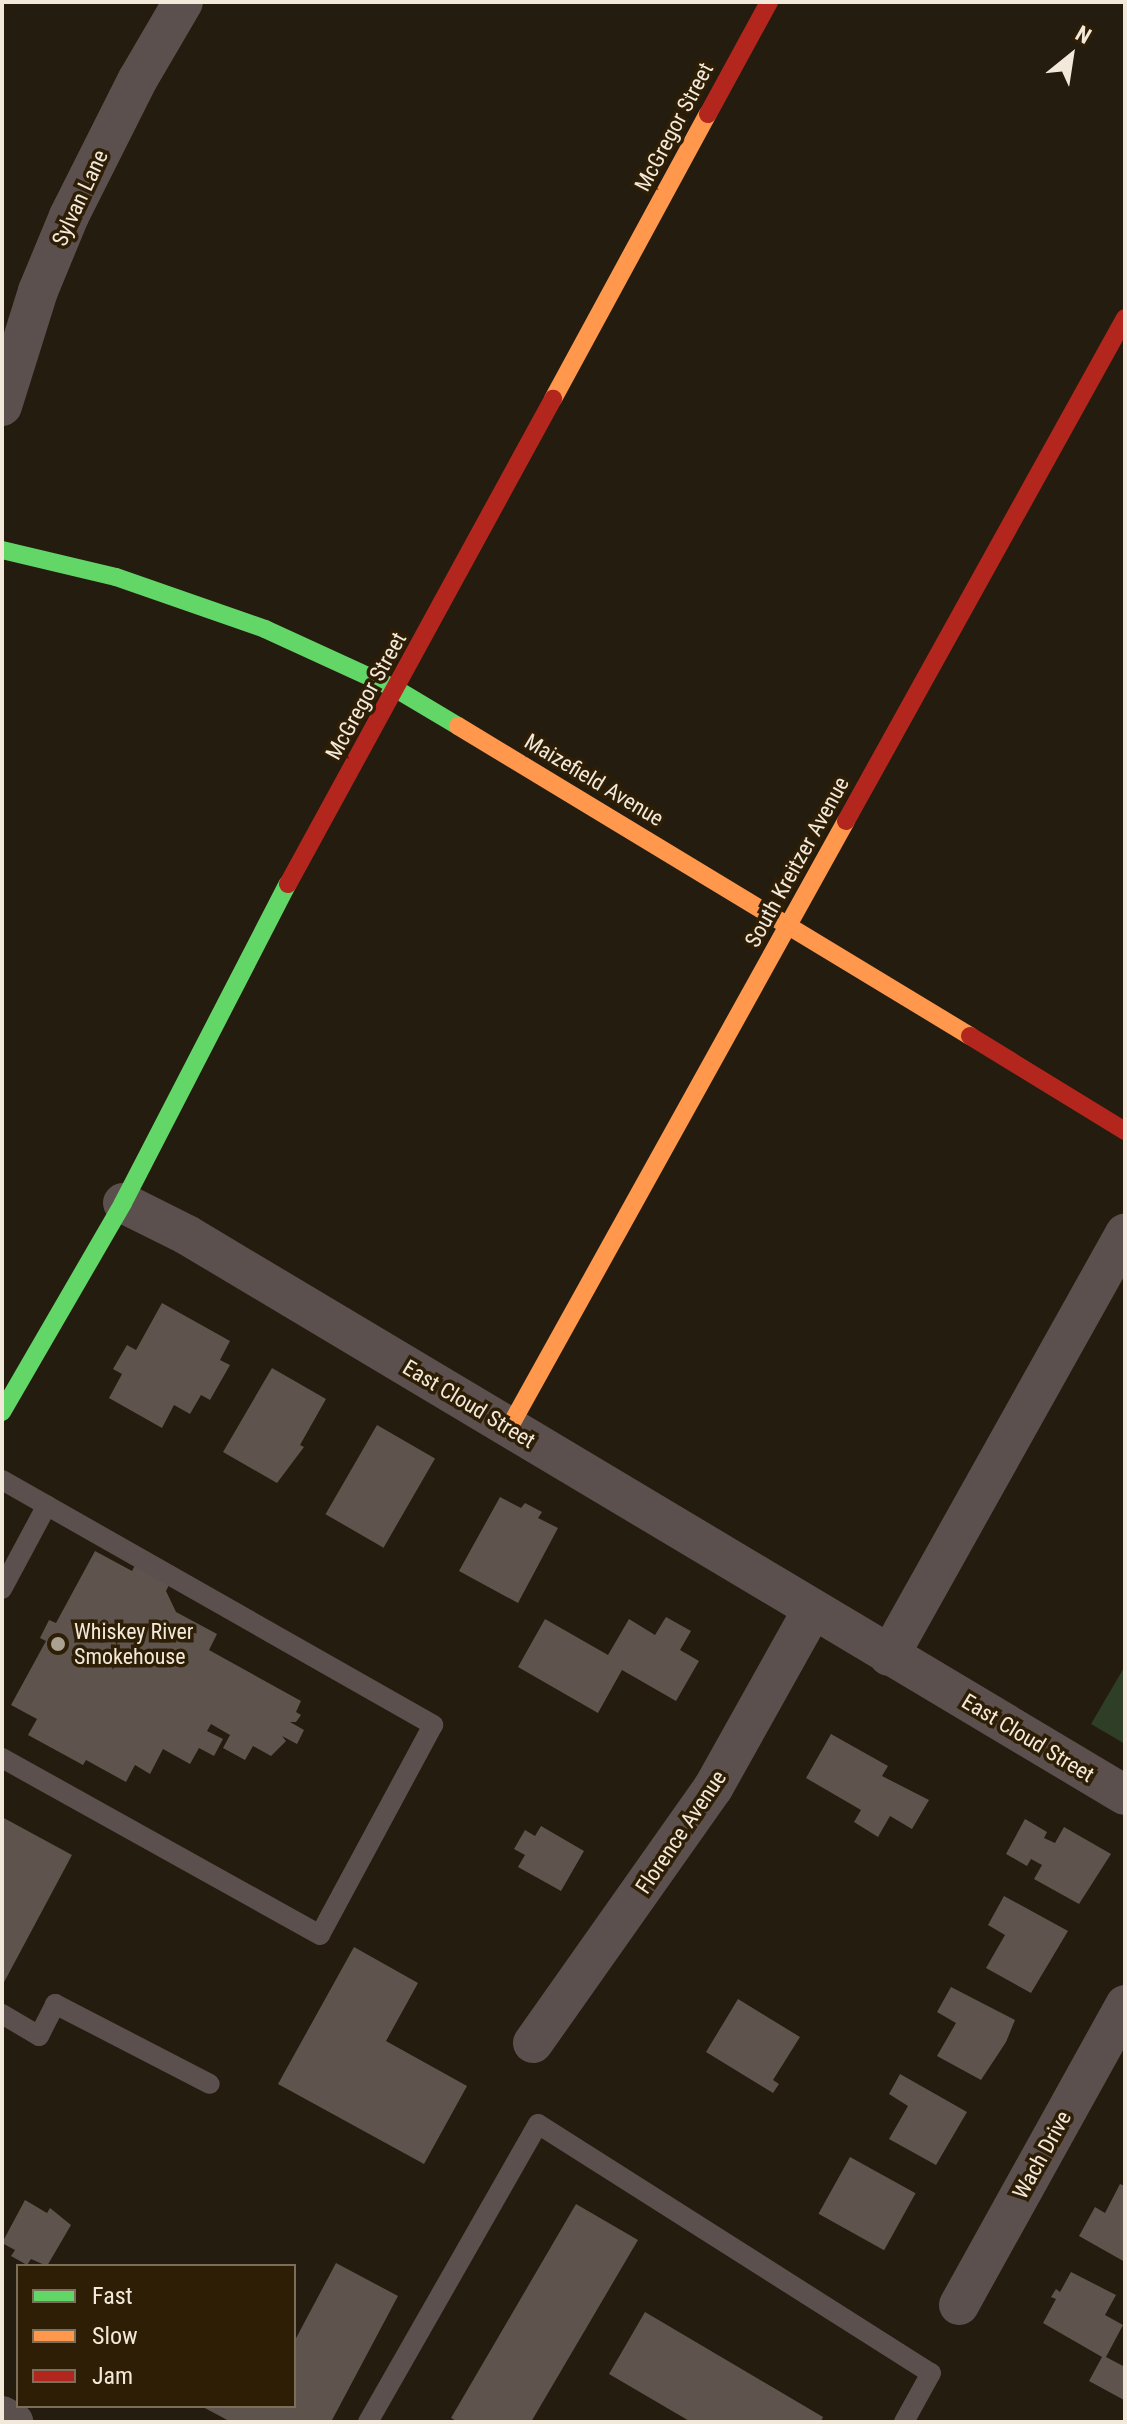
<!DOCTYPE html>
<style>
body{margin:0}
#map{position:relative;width:1127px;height:2424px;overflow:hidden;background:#241c0e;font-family:"Roboto Condensed",sans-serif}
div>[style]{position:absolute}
.green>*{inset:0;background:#2f3e27}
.building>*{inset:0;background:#5e544d;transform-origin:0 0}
.lane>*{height:20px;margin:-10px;padding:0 10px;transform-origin:10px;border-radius:10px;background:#5c504e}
.street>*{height:40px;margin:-20px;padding:0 20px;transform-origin:20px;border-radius:20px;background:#5c504e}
.fast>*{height:18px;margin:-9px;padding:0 9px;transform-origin:9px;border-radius:9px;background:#63d668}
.slow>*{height:18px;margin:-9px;padding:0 9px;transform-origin:9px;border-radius:9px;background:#ff974d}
.jam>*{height:18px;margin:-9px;padding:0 9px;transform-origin:9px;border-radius:9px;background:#b3261e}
.dots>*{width:22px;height:22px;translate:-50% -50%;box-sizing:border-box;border:4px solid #2d1e05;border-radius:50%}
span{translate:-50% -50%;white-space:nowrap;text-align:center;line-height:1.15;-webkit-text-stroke:7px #2d1e05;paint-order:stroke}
.street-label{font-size:22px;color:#f3e9da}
.poi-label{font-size:22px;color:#f3e9da}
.left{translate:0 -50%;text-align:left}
.frame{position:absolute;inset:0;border:4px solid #f3e9da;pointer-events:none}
.legend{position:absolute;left:16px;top:2264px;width:280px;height:144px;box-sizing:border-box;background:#2d1e05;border:2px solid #7c6f5a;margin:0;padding:10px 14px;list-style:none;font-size:24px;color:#f3e9da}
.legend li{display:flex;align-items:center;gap:16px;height:40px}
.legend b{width:40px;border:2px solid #7c6f5a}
.north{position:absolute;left:1031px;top:16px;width:80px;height:80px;-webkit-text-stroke:6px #2d1e05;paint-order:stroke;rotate:30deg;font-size:22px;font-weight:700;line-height:32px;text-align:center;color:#f3e9da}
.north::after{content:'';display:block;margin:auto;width:28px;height:36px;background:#f3e9da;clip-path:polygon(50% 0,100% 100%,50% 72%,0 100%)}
</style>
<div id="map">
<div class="green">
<i style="clip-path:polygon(1125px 1666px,1125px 1744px,1091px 1724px)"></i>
</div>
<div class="building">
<i style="clip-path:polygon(162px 1303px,230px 1341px,220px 1360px,230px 1365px,210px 1400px,201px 1395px,190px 1414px,174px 1405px,162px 1428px,109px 1398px,122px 1374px,113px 1369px,127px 1345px,136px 1350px)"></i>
<i style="clip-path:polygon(272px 1368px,326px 1399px,300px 1445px,304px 1447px,277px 1483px,223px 1452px)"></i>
<i style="left:377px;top:1425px;width:67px;height:103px;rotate:30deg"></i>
<i style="clip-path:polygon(500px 1497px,521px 1508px,525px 1503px,542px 1512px,538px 1518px,558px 1528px,518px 1603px,459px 1571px)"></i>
<i style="clip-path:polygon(95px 1551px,132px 1571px,137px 1561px,172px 1579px,166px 1591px,176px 1612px,217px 1634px,209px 1650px,301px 1701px,296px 1712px,301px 1715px,296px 1722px,290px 1722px,304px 1730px,297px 1744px,282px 1736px,286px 1741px,271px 1756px,253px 1746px,245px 1760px,223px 1748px,230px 1735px,211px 1724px,207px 1731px,223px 1739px,214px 1756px,199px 1748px,190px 1764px,163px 1749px,150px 1774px,135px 1765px,126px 1782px,86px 1760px,83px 1765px,28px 1735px,37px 1719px,11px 1705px,46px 1641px,40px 1638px,49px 1620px,56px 1623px)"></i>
<i style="clip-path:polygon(666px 1617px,691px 1631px,680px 1650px,699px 1661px,676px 1701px,622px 1670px,598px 1713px,518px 1667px,545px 1619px,608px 1655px,629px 1619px,655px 1635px)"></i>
<i style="clip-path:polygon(831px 1734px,888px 1766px,882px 1776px,929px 1800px,912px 1829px,890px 1816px,878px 1837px,854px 1822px,861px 1810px,806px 1778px)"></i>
<i style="clip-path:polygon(2px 1817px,72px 1855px,2px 1986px)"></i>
<i style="clip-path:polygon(1025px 1819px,1047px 1832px,1044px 1838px,1055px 1843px,1064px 1827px,1111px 1854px,1079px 1904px,1034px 1879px,1042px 1865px,1031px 1859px,1027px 1866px,1006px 1854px)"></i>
<i style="clip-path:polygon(541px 1826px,584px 1851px,561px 1891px,518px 1867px,525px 1855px,514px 1849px,525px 1830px,535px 1836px)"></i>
<i style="clip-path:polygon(1004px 1896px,1068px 1931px,1031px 1993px,986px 1968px,1005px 1935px,988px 1925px)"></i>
<i style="clip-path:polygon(354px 1947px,418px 1983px,386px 2041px,467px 2086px,424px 2164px,278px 2084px)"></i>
<i style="clip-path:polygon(951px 1987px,1015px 2020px,1006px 2042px,981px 2080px,937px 2056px,956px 2023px,937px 2012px)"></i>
<i style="clip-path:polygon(738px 1999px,800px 2037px,773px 2080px,779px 2084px,773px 2093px,706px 2052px)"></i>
<i style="clip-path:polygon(900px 2074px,967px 2112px,936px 2165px,889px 2139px,908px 2106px,889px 2094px)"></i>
<i style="left:850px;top:2157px;width:75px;height:65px;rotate:29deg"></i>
<i style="clip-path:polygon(1120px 2184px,1125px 2186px,1125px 2262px,1079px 2236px,1095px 2207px,1105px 2213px)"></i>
<i style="clip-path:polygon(25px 2200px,47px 2213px,50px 2208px,71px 2225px,47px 2266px,31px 2259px,27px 2265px,11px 2256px,15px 2250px,2px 2243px)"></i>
<i style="clip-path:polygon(576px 2204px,638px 2240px,531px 2422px,458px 2422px,451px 2418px)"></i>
<i style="clip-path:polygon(336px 2263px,398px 2296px,331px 2422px,231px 2422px,201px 2406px,294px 2406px,294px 2342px)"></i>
<i style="clip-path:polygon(1071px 2272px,1116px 2295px,1105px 2315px,1123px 2325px,1106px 2357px,1125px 2367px,1124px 2400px,1089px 2381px,1102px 2357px,1043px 2323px,1056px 2299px,1051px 2297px,1056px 2289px,1060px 2292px)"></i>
<i style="clip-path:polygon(645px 2312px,823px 2417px,821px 2422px,691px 2422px,609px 2374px)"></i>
</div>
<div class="lane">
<i style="left:2px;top:1480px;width:496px;rotate:29.6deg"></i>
<i style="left:433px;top:1725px;width:238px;rotate:118.3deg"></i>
<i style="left:320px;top:1935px;width:364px;rotate:-150.9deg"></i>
<i style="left:2px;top:1589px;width:95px;rotate:-61.8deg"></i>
<i style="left:2px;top:2014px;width:43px;rotate:30.7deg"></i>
<i style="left:39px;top:2036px;width:36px;rotate:-63deg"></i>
<i style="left:55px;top:2004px;width:174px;rotate:27.3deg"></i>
<i style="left:368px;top:2422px;width:343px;rotate:-60.3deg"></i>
<i style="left:538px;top:2124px;width:465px;rotate:32.4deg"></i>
<i style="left:931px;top:2373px;width:56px;rotate:118.9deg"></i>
</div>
<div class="street">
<i style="left:2px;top:406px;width:121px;rotate:-72.6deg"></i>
<i style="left:38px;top:291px;width:81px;rotate:-67.5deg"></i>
<i style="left:69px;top:216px;width:153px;rotate:-63.3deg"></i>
<i style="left:138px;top:79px;width:89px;rotate:-59.7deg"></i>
<i style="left:123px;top:1203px;width:72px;rotate:26.6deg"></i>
<i style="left:187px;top:1235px;width:1092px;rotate:30.84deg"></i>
<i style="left:889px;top:1656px;width:484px;rotate:-60.8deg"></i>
<i style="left:533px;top:2043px;width:312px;rotate:-54.8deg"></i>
<i style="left:713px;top:1788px;width:203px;rotate:-60.8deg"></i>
<i style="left:959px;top:2305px;width:343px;rotate:-61deg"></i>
<i style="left:2px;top:2416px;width:13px;rotate:29deg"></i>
</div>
<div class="fast">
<i style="left:2px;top:550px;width:117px;rotate:13.3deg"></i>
<i style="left:116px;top:577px;width:158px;rotate:19.2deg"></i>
<i style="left:265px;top:629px;width:144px;rotate:24.6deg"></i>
<i style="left:396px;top:689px;width:72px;rotate:30.8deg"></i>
<i style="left:2px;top:1412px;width:241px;rotate:-59.9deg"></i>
<i style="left:123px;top:1203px;width:359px;rotate:-62.7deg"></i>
</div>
<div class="slow">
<i style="left:553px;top:399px;width:324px;rotate:-61.5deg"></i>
<i style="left:458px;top:726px;width:599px;rotate:31.19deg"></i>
<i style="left:509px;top:1428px;width:694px;rotate:-60.96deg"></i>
</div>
<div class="jam">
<i style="left:708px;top:114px;width:128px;rotate:-61.4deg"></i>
<i style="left:846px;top:821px;width:575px;rotate:-60.98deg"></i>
<i style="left:288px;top:884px;width:553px;rotate:-61.35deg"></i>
<i style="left:970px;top:1036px;width:182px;rotate:31.5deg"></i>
</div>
<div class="dots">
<i style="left:58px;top:1644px;background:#aba193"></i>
</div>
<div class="street-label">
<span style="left:674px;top:127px;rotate:-62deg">McGregor Street</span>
<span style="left:80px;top:198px;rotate:-65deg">Sylvan Lane</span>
<span style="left:366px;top:696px;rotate:-61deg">McGregor Street</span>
<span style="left:594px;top:780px;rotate:31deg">Maizefield Avenue</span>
<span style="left:797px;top:862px;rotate:-61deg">South Kreitzer Avenue</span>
<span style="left:469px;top:1404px;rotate:31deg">East Cloud Street</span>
<span style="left:1028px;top:1738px;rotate:31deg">East Cloud Street</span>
<span style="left:681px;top:1832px;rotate:-56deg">Florence Avenue</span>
<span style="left:1042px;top:2155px;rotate:-61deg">Wach Drive</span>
</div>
<div class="poi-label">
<span class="left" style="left:74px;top:1644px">Whiskey River<br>Smokehouse</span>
</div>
<div class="frame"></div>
<ul class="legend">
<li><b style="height:10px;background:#63d668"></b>Fast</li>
<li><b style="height:10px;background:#ff974d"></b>Slow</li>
<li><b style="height:10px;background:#b3261e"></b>Jam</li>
</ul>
<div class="north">N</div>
</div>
